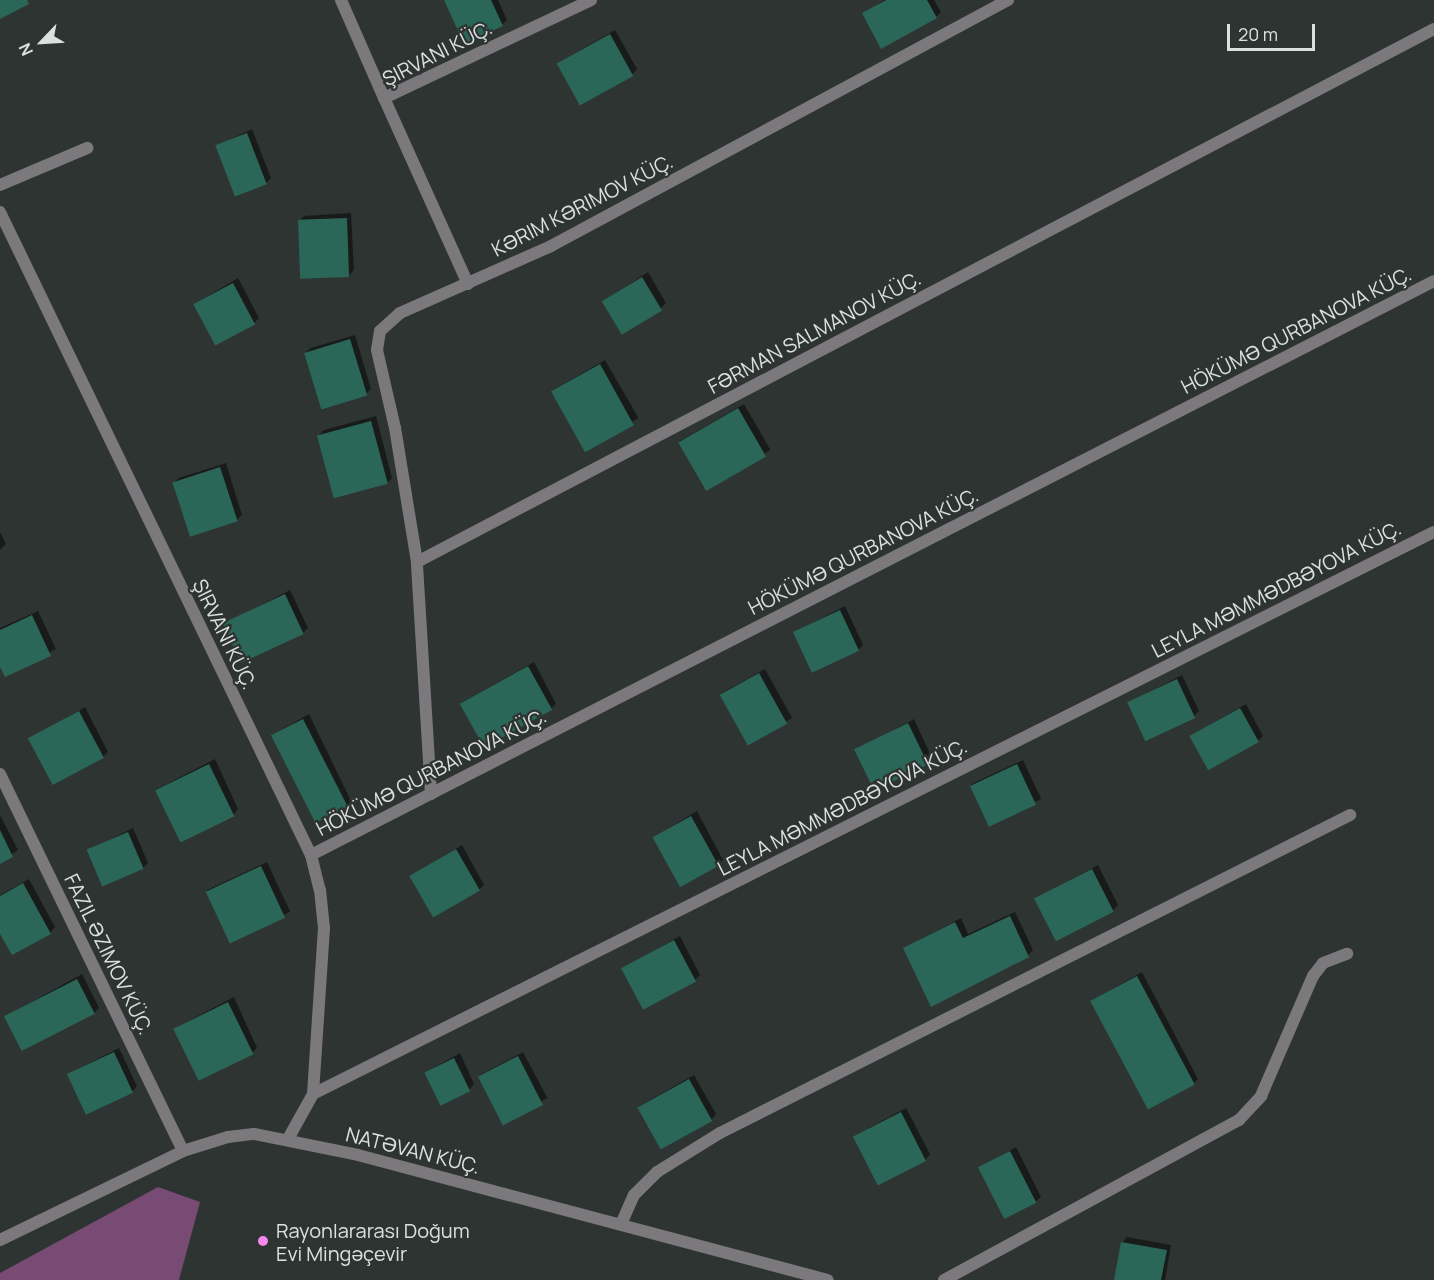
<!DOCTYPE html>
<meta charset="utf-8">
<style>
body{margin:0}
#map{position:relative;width:1434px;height:1280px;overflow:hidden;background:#2e3432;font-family:Manrope,sans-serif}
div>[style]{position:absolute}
.green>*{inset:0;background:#774b73}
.shadow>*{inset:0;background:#0007;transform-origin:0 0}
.building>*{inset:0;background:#2a6758;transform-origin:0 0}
.minor>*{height:12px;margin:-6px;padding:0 6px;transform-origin:6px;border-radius:6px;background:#7b797b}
.tertiary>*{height:12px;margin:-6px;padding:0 6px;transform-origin:6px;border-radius:6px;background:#7b797b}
.dots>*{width:16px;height:16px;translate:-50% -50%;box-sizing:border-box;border:3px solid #2e3432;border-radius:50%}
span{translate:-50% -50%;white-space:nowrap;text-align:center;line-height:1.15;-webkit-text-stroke:4.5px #2e3432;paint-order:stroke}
.street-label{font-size:20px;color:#dce0df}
.poi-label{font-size:20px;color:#dce0df}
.left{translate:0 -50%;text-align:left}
.north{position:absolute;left:12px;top:12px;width:60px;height:60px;-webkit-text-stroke:4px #2e3432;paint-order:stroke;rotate:245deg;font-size:16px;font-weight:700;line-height:24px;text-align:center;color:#dce0df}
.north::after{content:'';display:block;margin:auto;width:21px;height:27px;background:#dce0df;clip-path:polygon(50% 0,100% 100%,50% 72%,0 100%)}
.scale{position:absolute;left:1227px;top:24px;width:88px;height:27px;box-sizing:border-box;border:3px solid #dce0df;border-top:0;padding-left:8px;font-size:18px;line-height:21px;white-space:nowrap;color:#dce0df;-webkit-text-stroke:4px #2e3432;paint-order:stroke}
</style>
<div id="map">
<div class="green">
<i style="clip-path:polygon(158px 1187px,200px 1202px,179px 1280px,0 1280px,0 1273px)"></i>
</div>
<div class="shadow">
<i style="clip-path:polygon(445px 0,498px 0,507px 20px,502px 25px)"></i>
<i style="clip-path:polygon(884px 0,934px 0,941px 12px,936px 17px,863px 14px)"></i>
<i style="clip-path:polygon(615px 30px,637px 69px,632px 75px,558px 63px)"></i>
<i style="clip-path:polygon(252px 129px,271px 178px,266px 183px,217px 146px)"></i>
<i style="clip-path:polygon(351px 213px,354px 270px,349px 275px,299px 221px,304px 216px)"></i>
<i style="clip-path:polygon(648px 272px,666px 303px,661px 308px,603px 301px)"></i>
<i style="clip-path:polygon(238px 278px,259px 318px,254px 323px,195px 304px)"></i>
<i style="clip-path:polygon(355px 335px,371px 389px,366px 394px,305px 353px,311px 348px)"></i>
<i style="left:605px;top:360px;width:67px;height:62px;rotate:60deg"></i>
<i style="left:744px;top:404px;width:53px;height:74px;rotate:60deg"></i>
<i style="clip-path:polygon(376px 416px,392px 478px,387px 483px,319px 435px,324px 430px)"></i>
<i style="clip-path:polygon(226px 463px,242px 515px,237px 520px,174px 483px,179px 478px)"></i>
<i style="clip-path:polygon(0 532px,6px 544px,0 550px)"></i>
<i style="clip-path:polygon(290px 590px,308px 628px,303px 633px,224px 624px)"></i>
<i style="clip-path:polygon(845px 606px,863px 645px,858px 650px,795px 632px)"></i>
<i style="clip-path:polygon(38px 611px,56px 649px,5px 675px,0 664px,0 628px)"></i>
<i style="clip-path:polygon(534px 662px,556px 704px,551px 709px,461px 703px)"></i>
<i style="left:765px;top:669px;width:56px;height:50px;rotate:61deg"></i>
<i style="clip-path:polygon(1182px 675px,1199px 711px,1194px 716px,1129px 703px)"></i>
<i style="clip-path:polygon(1246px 704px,1263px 736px,1258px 741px,1190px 736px)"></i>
<i style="clip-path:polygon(85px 707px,108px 752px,103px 757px,30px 739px)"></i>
<i style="clip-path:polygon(309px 714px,351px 801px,346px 806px,272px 735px)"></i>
<i style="clip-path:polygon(914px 719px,932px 758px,927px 763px,856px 750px)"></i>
<i style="clip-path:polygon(215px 759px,238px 809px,233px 815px,155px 790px)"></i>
<i style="left:1023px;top:760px;width:43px;height:58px;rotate:65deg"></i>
<i style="clip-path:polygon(697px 811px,723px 860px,718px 865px,654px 837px)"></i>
<i style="clip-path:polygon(0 815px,18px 850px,0 862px)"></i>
<i style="clip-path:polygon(133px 828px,148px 863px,143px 868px,89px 850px)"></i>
<i style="clip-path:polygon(462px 845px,484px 885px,479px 890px,411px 876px)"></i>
<i style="left:267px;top:862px;width:55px;height:66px;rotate:65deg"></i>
<i style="clip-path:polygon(1098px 865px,1118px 905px,1113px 911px,1036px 899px)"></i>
<i style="clip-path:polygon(29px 879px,55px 927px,50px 933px,0 930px,0 895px)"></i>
<i style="clip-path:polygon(1015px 912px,1033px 950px,1028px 955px,904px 948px,961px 918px,968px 934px)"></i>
<i style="clip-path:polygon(680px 936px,700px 975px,695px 980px,623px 968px)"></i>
<i style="clip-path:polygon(1142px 972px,1198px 1079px,1193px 1084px,1092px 1001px)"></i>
<i style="clip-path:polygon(82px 974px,99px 1008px,94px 1013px,6px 1016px)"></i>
<i style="clip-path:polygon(234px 997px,257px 1048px,252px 1053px,175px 1028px)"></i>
<i style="clip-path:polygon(119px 1048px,137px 1086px,132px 1092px,68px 1074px)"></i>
<i style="left:523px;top:1052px;width:52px;height:50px;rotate:62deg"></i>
<i style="clip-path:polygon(460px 1053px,474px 1084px,469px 1090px,426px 1072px)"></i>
<i style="clip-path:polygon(694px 1075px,716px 1114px,711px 1120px,638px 1107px)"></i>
<i style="clip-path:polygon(906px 1108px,930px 1154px,925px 1160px,854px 1136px)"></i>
<i style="clip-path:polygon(1016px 1147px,1041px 1197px,1035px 1202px,980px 1168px)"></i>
<i style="clip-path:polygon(1127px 1237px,1171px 1245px,1165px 1280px,1115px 1280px,1122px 1243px)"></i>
</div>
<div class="building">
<i style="clip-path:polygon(0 0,27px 0,29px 4px,0 19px)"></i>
<i style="clip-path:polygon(444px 0,491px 0,503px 26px,464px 44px)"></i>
<i style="clip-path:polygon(886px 0,927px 0,937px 18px,881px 49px,862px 13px)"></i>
<i style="left:610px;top:34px;width:48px;height:61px;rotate:61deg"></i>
<i style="left:247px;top:133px;width:55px;height:34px;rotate:69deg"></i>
<i style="left:347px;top:218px;width:59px;height:49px;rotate:88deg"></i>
<i style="left:642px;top:277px;width:39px;height:47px;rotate:59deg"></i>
<i style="left:233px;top:283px;width:47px;height:45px;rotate:62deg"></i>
<i style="left:350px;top:339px;width:59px;height:48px;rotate:73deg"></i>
<i style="left:600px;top:364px;width:70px;height:56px;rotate:61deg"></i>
<i style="left:738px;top:408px;width:56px;height:69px;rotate:60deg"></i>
<i style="left:371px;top:421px;width:65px;height:56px;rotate:75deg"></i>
<i style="left:220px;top:467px;width:57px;height:50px;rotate:72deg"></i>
<i style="left:285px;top:594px;width:44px;height:69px;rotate:65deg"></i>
<i style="left:840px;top:610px;width:45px;height:52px;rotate:65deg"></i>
<i style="clip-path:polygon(32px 615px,51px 656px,5px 677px,0 667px,0 630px)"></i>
<i style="left:528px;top:666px;width:50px;height:78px;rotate:61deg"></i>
<i style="left:759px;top:673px;width:58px;height:45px;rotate:61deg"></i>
<i style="left:1177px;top:679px;width:43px;height:55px;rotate:65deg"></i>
<i style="left:1240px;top:708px;width:39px;height:58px;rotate:61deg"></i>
<i style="left:79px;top:711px;width:53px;height:58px;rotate:62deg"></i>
<i style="left:303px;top:719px;width:98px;height:36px;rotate:63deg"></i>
<i style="left:908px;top:723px;width:46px;height:60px;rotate:64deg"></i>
<i style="left:209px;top:764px;width:58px;height:60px;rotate:64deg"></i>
<i style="left:1017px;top:764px;width:45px;height:52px;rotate:65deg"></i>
<i style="left:691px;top:816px;width:57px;height:44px;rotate:61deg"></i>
<i style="clip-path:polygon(0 830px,13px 857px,0 864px)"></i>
<i style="left:128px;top:832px;width:40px;height:45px;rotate:67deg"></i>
<i style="left:456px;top:849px;width:48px;height:54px;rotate:60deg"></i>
<i style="left:261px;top:866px;width:57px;height:61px;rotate:65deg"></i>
<i style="left:1092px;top:869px;width:48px;height:65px;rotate:63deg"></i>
<i style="clip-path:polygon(23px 883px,51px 934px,12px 955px,0 934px,0 896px)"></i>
<i style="clip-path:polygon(1010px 916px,1029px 957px,931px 1007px,903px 948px,955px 922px,963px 938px)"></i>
<i style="left:674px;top:940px;width:47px;height:60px;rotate:62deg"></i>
<i style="left:1137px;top:976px;width:123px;height:53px;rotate:62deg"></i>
<i style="left:77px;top:979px;width:39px;height:82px;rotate:63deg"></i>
<i style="left:228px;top:1002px;width:58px;height:61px;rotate:64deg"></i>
<i style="left:114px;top:1052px;width:45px;height:52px;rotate:65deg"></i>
<i style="left:518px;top:1056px;width:55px;height:45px;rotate:63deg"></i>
<i style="left:454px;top:1058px;width:37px;height:33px;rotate:64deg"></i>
<i style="left:689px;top:1079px;width:48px;height:59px;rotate:61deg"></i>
<i style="left:901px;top:1112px;width:55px;height:54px;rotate:63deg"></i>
<i style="left:1010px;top:1151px;width:58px;height:36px;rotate:63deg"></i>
<i style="clip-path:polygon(1121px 1242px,1167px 1250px,1161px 1280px,1114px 1280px)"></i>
</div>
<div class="minor">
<i style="left:341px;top:0;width:107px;rotate:66.3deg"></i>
<i style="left:0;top:185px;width:95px;rotate:-23deg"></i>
<i style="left:0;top:212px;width:714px;rotate:64.19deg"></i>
<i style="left:311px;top:855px;width:36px;rotate:76deg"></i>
<i style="left:320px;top:890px;width:38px;rotate:84deg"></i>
<i style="left:324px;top:928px;width:166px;rotate:93.8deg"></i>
<i style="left:468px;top:284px;width:204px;rotate:-114.3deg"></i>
<i style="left:384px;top:98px;width:229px;rotate:-25.3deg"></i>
<i style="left:417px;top:562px;width:136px;rotate:-99.3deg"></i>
<i style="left:395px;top:428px;width:80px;rotate:-103deg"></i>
<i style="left:377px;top:350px;width:19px;rotate:-81deg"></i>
<i style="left:380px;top:331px;width:27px;rotate:-42deg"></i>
<i style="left:400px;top:313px;width:165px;rotate:-23.9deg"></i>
<i style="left:551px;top:246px;width:519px;rotate:-28.29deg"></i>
<i style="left:0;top:774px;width:419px;rotate:64.1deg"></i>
<i style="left:431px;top:794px;width:232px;rotate:-93.5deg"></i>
<i style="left:417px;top:562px;width:1148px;rotate:-27.66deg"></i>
<i style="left:311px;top:855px;width:1261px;rotate:-27.07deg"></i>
<i style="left:288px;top:1139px;width:51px;rotate:-60.9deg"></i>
<i style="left:313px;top:1094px;width:1254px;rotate:-26.63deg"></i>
<i style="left:621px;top:1224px;width:32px;rotate:-66deg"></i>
<i style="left:634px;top:1195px;width:33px;rotate:-45deg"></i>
<i style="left:657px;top:1172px;width:74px;rotate:-31.8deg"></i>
<i style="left:720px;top:1133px;width:706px;rotate:-26.78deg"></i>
<i style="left:944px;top:1280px;width:336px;rotate:-28.5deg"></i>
<i style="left:1239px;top:1120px;width:33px;rotate:-47deg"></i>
<i style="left:1261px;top:1096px;width:131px;rotate:-66.6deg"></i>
<i style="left:1313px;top:976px;width:16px;rotate:-52deg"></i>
<i style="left:1323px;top:963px;width:26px;rotate:-21deg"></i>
</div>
<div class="tertiary">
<i style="left:0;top:1240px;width:203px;rotate:-25.9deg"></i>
<i style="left:183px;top:1151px;width:47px;rotate:-17.3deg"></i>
<i style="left:228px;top:1137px;width:26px;rotate:-7deg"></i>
<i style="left:254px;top:1134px;width:106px;rotate:11.4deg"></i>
<i style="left:358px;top:1155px;width:486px;rotate:14.9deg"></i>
</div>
<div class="dots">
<i style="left:263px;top:1241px;background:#f688ed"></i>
</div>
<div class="street-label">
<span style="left:437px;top:53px;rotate:-27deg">ŞIRVANI KÜÇ.</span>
<span style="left:582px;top:205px;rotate:-27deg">KƏRIM KƏRIMOV KÜÇ.</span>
<span style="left:1296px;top:330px;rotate:-27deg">HÖKÜMƏ QURBANOVA KÜÇ.</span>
<span style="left:814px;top:332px;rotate:-28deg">FƏRMAN SALMANOV KÜÇ.</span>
<span style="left:863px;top:551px;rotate:-27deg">HÖKÜMƏ QURBANOVA KÜÇ.</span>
<span style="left:1276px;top:589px;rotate:-27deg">LEYLA MƏMMƏDBƏYOVA KÜÇ.</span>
<span style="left:225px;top:634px;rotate:64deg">ŞIRVANI KÜÇ.</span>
<span style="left:431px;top:772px;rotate:-27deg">HÖKÜMƏ QURBANOVA KÜÇ.</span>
<span style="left:842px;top:807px;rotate:-27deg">LEYLA MƏMMƏDBƏYOVA KÜÇ.</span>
<span style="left:109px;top:954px;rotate:64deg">FAZIL ƏZIMOV KÜÇ.</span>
<span style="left:413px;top:1150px;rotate:14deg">NATƏVAN KÜÇ.</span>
</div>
<div class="poi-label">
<span class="left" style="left:276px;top:1242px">Rayonlararası Doğum<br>Evi Mingəçevir</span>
</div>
<div class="north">N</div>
<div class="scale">20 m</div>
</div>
